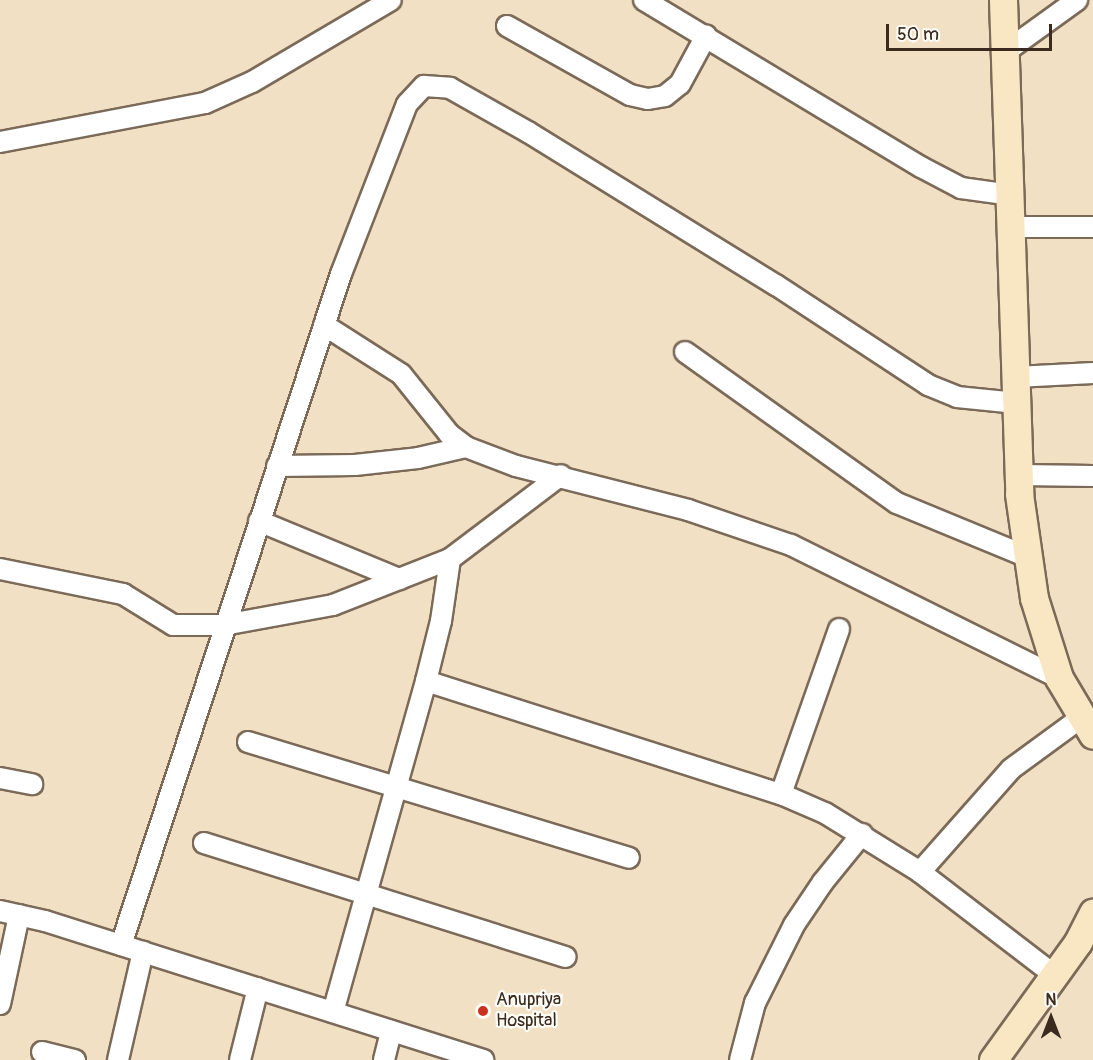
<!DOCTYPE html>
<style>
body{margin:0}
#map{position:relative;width:1093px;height:1060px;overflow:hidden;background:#f1e0c3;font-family:Pangolin,sans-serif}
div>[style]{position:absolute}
.roads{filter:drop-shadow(2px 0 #7b6a58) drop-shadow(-2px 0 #7b6a58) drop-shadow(0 2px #7b6a58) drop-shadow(0 -2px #7b6a58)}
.street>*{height:20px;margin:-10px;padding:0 10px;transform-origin:10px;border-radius:10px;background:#fff}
.secondary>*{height:27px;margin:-13.5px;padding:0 13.5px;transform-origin:13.5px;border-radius:13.5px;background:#f9e7c3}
.dots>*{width:16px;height:16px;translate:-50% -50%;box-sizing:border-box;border:3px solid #fdfcf7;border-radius:50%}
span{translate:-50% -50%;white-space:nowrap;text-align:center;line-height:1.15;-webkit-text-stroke:4.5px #fdfcf7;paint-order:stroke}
.poi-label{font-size:18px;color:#3b2a1e}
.left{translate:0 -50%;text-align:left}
.north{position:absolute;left:1021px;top:988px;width:60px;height:60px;-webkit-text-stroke:4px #fdfcf7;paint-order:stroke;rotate:0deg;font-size:16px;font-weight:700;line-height:24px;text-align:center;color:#3b2a1e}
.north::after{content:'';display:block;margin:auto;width:21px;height:27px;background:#3b2a1e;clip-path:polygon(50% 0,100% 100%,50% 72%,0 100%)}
.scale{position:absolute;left:886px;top:24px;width:166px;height:27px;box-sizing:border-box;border:3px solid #3b2a1e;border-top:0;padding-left:8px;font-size:18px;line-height:21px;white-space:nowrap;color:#3b2a1e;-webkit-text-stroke:4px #fdfcf7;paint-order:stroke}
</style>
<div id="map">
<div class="roads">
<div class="street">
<i style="left:644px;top:0;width:323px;rotate:31.1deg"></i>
<i style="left:921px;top:167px;width:45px;rotate:27.7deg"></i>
<i style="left:961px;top:188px;width:50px;rotate:8deg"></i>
<i style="left:507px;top:26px;width:141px;rotate:29.3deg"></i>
<i style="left:630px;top:95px;width:18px;rotate:13deg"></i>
<i style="left:648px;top:99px;width:17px;rotate:-10deg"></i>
<i style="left:665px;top:96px;width:19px;rotate:-39deg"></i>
<i style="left:680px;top:84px;width:55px;rotate:-61.6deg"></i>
<i style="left:1005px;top:52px;width:89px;rotate:-35.8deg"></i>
<i style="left:0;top:142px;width:209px;rotate:-10.8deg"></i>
<i style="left:205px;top:103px;width:51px;rotate:-24.1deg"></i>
<i style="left:252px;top:82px;width:161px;rotate:-30.5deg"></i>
<i style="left:1012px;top:227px;width:81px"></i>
<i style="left:324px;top:325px;width:91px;rotate:32.5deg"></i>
<i style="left:401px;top:374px;width:77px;rotate:51.3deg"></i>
<i style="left:449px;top:434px;width:21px;rotate:37deg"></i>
<i style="left:466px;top:447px;width:53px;rotate:20.8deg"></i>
<i style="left:516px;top:466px;width:178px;rotate:14.3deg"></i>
<i style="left:688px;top:510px;width:109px;rotate:18.8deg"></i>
<i style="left:791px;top:545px;width:299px;rotate:26.4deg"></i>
<i style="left:685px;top:352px;width:260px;rotate:35.5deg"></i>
<i style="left:897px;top:503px;width:142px;rotate:22.4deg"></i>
<i style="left:1016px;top:377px;width:77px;rotate:-3deg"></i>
<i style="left:277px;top:466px;width:78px;rotate:-0.7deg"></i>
<i style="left:355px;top:465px;width:63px;rotate:-6.3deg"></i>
<i style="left:418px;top:458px;width:49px;rotate:-12.9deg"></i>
<i style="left:1019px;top:475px;width:74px;rotate:0.8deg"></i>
<i style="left:259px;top:521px;width:152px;rotate:22.5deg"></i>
<i style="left:0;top:569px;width:126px;rotate:11.5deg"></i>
<i style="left:123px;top:594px;width:59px;rotate:31.8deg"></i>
<i style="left:173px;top:625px;width:51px"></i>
<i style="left:224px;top:625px;width:111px;rotate:-10.4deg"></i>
<i style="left:333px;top:605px;width:126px;rotate:-21.5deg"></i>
<i style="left:450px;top:559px;width:139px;rotate:-37.1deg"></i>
<i style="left:426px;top:681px;width:373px;rotate:17.7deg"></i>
<i style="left:781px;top:794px;width:48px;rotate:23.4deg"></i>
<i style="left:825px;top:813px;width:112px;rotate:31.8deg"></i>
<i style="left:920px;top:872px;width:169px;rotate:37.5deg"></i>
<i style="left:248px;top:742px;width:398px;rotate:16.9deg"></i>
<i style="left:0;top:778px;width:33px;rotate:11deg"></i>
<i style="left:781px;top:794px;width:175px;rotate:-70.6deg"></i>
<i style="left:204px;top:843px;width:379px;rotate:17.5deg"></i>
<i style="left:920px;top:872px;width:137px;rotate:-48.5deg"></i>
<i style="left:1011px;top:769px;width:88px;rotate:-36.2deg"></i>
<i style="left:0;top:911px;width:46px;rotate:12.5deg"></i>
<i style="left:45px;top:921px;width:460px;rotate:17.6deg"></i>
<i style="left:121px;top:945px;width:706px;rotate:-71.85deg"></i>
<i style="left:341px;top:274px;width:182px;rotate:-68.8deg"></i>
<i style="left:407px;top:104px;width:25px;rotate:-47deg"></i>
<i style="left:424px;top:86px;width:26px;rotate:4deg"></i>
<i style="left:450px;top:88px;width:90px;rotate:29.4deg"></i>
<i style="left:528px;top:132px;width:291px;rotate:31.7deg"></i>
<i style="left:776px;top:285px;width:182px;rotate:33.3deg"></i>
<i style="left:928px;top:385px;width:31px;rotate:22deg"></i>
<i style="left:957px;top:397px;width:60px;rotate:5.7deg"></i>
<i style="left:0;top:1004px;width:91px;rotate:-77.9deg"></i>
<i style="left:333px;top:1012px;width:344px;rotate:-74.3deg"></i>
<i style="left:426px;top:681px;width:62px;rotate:-76deg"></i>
<i style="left:441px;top:621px;width:63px;rotate:-81.7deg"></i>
<i style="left:42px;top:1052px;width:34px;rotate:14deg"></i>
<i style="left:118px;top:1060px;width:111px;rotate:-77deg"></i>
<i style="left:240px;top:1060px;width:74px;rotate:-76deg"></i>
<i style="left:384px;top:1060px;width:30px;rotate:-76deg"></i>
<i style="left:740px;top:1060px;width:59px;rotate:-75.3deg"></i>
<i style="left:755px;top:1003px;width:87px;rotate:-63.4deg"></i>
<i style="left:794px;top:925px;width:52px;rotate:-56deg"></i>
<i style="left:823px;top:882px;width:62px;rotate:-50.9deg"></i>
</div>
<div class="secondary">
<i style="left:1003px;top:0;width:494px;rotate:88.1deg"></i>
<i style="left:1019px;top:494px;width:105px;rotate:81.8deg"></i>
<i style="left:1034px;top:598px;width:84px;rotate:72.6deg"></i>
<i style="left:1059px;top:678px;width:66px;rotate:59.2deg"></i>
<i style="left:993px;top:1060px;width:145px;rotate:-54.2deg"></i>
<i style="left:1078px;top:942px;width:33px;rotate:-63deg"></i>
</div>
</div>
<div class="dots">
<i style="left:483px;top:1011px;background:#c8321e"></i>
</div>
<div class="poi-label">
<span class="left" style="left:496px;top:1011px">Anupriya<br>Hospital</span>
</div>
<div class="north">N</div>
<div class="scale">50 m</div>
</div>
